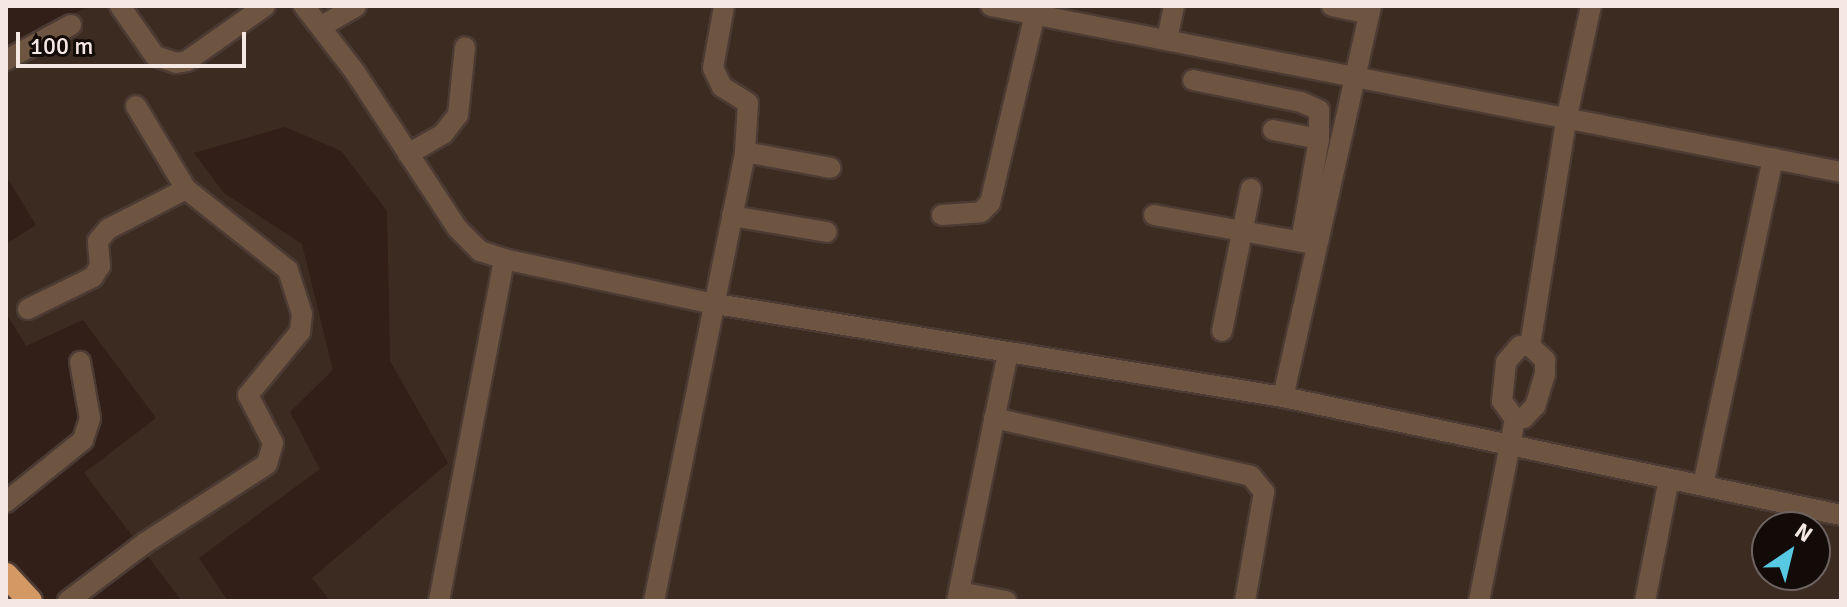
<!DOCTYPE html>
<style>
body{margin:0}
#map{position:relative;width:1847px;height:607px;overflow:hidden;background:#311f18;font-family:Signika,sans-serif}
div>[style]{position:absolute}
.industrial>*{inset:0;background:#3c2b21}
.roads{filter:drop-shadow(2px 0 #4c3b34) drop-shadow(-2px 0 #4c3b34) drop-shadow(0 2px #4c3b34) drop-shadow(0 -2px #4c3b34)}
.minor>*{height:20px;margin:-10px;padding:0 10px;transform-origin:10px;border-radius:10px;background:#6e5541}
.highway>*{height:24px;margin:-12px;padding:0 12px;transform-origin:12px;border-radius:12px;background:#d49864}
span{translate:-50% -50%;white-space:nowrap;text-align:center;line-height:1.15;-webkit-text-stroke:8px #130b08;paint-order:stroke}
.frame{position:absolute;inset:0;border:8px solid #f5e8e3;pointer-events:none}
.north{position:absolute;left:1751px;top:511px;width:80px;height:80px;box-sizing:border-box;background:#130b08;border:2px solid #6d6360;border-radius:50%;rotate:35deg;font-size:22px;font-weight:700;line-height:32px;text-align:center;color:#f5e8e3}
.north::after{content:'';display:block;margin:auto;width:28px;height:36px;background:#57c9e2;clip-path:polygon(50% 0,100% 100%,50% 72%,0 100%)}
.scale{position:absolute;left:16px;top:32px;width:230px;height:36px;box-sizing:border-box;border:4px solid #f5e8e3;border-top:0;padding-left:10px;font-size:24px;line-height:28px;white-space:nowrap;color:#f5e8e3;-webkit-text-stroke:6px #130b08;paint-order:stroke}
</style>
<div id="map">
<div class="industrial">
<i style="clip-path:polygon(evenodd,89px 6px,1841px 6px,1841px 601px,330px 601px,312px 578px,448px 463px,390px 361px,387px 211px,341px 151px,285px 127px,194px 153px,224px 193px,302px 244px,333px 370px,290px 412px,320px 469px,199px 558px,228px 601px,182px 601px,84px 473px,156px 418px,83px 320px,26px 346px,6px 313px,6px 244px,36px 225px,6px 176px,6px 64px,56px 23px,89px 6px,1767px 527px,1815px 527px,1815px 575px,1767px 575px,1767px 527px)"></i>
</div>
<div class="roads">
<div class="minor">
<i style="left:120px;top:6px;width:61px;rotate:55deg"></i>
<i style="left:155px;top:56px;width:22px;rotate:18deg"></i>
<i style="left:176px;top:63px;width:11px;rotate:-10deg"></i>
<i style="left:187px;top:61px;width:95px;rotate:-35.2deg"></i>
<i style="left:304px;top:6px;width:83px;rotate:52.3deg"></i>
<i style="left:355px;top:72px;width:186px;rotate:56.8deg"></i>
<i style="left:457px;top:228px;width:33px;rotate:45deg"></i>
<i style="left:480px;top:251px;width:25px;rotate:18deg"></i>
<i style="left:504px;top:259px;width:211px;rotate:12.1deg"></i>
<i style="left:710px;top:303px;width:581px;rotate:9.32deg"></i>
<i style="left:1283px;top:397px;width:570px;rotate:11.94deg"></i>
<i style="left:991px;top:6px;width:866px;rotate:11.05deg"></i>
<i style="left:1332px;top:6px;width:38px;rotate:12deg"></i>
<i style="left:322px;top:26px;width:39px;rotate:-30deg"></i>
<i style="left:1167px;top:39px;width:34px;rotate:-78deg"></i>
<i style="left:6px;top:60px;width:74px;rotate:-28.3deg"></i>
<i style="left:1193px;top:80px;width:110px;rotate:11.5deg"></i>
<i style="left:1301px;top:102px;width:20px;rotate:24deg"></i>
<i style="left:1319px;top:110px;width:29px;rotate:90deg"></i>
<i style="left:1319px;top:139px;width:104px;rotate:100deg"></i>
<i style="left:1273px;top:130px;width:47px;rotate:11.1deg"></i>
<i style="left:745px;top:152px;width:87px;rotate:10.5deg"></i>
<i style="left:408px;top:154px;width:40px;rotate:-29.7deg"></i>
<i style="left:443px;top:134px;width:24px;rotate:-52deg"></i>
<i style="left:458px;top:115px;width:68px;rotate:-84.1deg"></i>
<i style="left:942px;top:215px;width:39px;rotate:-4deg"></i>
<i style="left:981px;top:212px;width:13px;rotate:-45deg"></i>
<i style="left:990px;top:203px;width:194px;rotate:-76.6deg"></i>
<i style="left:1154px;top:215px;width:162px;rotate:10.3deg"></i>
<i style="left:732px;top:216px;width:96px;rotate:9.6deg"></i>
<i style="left:28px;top:309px;width:72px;rotate:-26.2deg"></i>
<i style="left:93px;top:277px;width:13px;rotate:-58deg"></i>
<i style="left:100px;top:266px;width:25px;rotate:-95deg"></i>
<i style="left:98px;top:241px;width:16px;rotate:-50deg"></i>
<i style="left:108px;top:229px;width:88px;rotate:-27.1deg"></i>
<i style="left:1222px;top:331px;width:145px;rotate:-78.5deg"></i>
<i style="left:1530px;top:346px;width:233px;rotate:-80.9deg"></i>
<i style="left:1567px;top:116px;width:113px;rotate:-77.7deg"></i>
<i style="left:1283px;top:397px;width:401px;rotate:-77.3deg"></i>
<i style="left:994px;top:418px;width:263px;rotate:12.7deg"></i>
<i style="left:1251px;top:476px;width:21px;rotate:51deg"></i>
<i style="left:1264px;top:492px;width:111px;rotate:99.9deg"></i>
<i style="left:1703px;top:485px;width:334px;rotate:-77.9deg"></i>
<i style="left:6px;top:502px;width:99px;rotate:-38.8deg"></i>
<i style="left:83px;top:440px;width:23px;rotate:-72deg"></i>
<i style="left:90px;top:418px;width:57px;rotate:-100.1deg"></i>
<i style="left:959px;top:592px;width:48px;rotate:10.8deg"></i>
<i style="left:68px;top:601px;width:96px;rotate:-37deg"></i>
<i style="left:145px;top:543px;width:145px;rotate:-32.9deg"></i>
<i style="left:267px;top:464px;width:22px;rotate:-74deg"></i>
<i style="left:273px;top:443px;width:54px;rotate:-117.5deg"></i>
<i style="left:248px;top:395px;width:82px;rotate:-50.5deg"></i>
<i style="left:300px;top:332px;width:18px;rotate:-84deg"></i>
<i style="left:302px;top:314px;width:46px;rotate:-107.7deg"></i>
<i style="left:288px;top:270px;width:130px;rotate:-141.5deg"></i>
<i style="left:186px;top:189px;width:97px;rotate:-121.1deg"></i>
<i style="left:439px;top:601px;width:348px;rotate:-79.2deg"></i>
<i style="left:654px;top:601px;width:458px;rotate:-78.5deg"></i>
<i style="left:745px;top:152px;width:49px;rotate:-86.5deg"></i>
<i style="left:748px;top:103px;width:31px;rotate:-148deg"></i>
<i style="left:722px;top:87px;width:21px;rotate:-115deg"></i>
<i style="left:713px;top:68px;width:63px;rotate:-79.9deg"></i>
<i style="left:957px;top:601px;width:254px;rotate:-78.4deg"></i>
<i style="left:1479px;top:601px;width:186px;rotate:-78.8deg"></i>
<i style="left:1515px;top:419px;width:22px;rotate:-126deg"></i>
<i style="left:1502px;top:401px;width:39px;rotate:-84deg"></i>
<i style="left:1506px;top:362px;width:21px;rotate:-49deg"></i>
<i style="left:1520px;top:346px;width:10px"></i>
<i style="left:1530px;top:346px;width:21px;rotate:43deg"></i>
<i style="left:1545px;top:360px;width:14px;rotate:90deg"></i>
<i style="left:1545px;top:374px;width:34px;rotate:107deg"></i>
<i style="left:1535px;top:406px;width:16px;rotate:133deg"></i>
<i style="left:1524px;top:418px;width:9px;rotate:174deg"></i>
<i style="left:1645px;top:601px;width:124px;rotate:-78.9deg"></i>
</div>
<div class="highway">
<i style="left:6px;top:575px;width:35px;rotate:47deg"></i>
</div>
</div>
<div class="frame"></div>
<div class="north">N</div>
<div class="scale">100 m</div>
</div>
